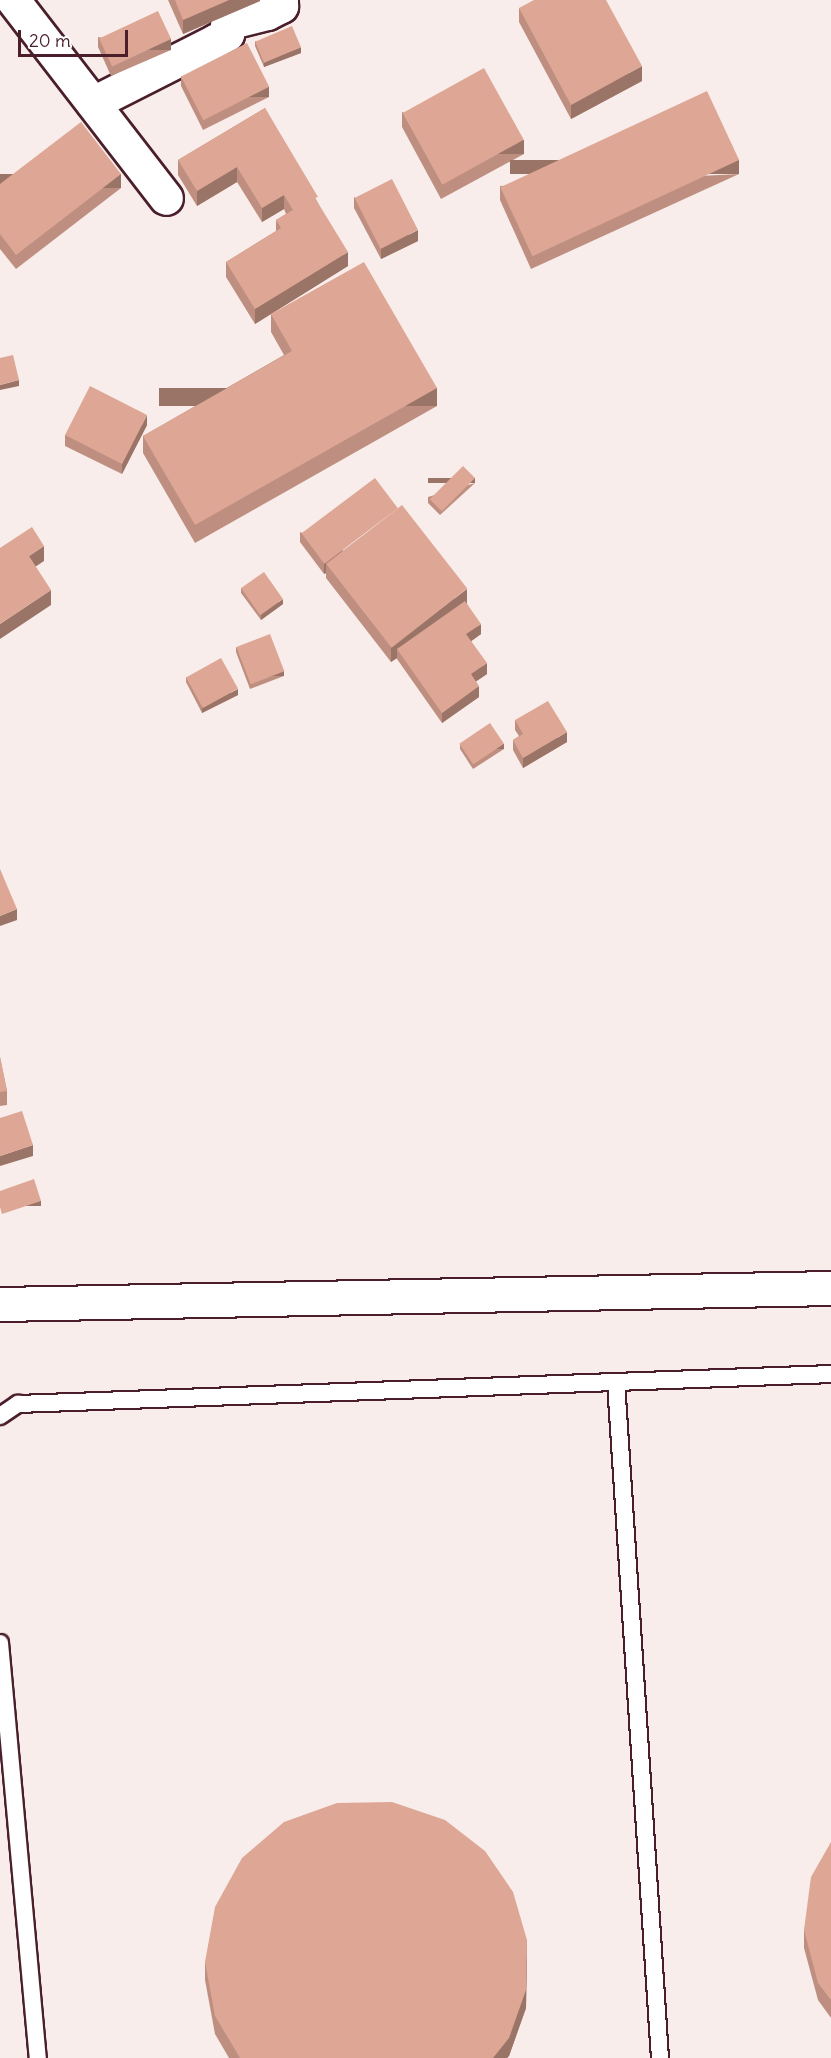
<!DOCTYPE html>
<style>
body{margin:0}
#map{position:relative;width:831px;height:2058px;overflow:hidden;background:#f8edea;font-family:Delius,sans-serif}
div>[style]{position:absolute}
.roads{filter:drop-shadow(2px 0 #4a1f2b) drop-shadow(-2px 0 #4a1f2b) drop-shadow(0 2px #4a1f2b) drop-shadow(0 -2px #4a1f2b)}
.lane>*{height:16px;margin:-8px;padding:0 8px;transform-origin:8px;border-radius:8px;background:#fff}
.street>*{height:33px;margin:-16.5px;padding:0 16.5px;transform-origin:16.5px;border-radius:16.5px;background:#fff}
.secondary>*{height:33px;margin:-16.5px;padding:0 16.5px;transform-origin:16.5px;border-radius:16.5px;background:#fff}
.wall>*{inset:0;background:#be8f80}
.shaded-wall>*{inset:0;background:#9b7468;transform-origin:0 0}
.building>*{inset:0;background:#dda695;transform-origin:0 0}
span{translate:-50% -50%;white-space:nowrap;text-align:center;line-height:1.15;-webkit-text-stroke:6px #fff;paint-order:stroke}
.scale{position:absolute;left:18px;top:30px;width:110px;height:27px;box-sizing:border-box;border:3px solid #4a1f2b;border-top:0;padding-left:8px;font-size:18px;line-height:21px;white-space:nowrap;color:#4a1f2b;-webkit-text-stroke:4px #fff;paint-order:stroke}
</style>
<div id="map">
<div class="roads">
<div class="lane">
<i style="left:616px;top:1382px;width:677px;rotate:86.28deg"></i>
<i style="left:0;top:1416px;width:22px;rotate:-34deg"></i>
<i style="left:18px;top:1404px;width:814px;rotate:-2.11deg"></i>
<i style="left:0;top:1643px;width:417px;rotate:84.8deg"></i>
</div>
<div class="street">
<i style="left:13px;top:0;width:250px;rotate:52.3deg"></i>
<i style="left:93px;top:103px;width:137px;rotate:-26.9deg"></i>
<i style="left:215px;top:41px;width:14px;rotate:-30deg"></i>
<i style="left:227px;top:34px;width:8px;rotate:-90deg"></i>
<i style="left:227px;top:26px;width:9px;rotate:-32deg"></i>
<i style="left:235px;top:21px;width:33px;rotate:-14deg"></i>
<i style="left:267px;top:13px;width:16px;rotate:-27deg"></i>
<i style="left:281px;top:6px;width:6px;rotate:-90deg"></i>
</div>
<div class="secondary">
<i style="left:0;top:1304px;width:831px;rotate:-1.1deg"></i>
</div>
</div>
<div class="wall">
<i style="clip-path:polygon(168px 0,260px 0,260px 1px,183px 34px)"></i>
<i style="clip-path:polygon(519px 8px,642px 81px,571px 119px,519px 22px)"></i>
<i style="clip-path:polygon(98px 37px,171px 50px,111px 76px,98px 47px)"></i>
<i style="clip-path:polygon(255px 41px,301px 53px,264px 67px,255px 46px)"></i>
<i style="clip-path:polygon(181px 76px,269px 97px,203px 130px,181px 86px)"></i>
<i style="clip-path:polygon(265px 108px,318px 203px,348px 266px,255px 324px,226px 277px,226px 262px,276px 231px,276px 220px,286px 214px,284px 209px,262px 222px,237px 182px,197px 206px,178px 175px,178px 160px)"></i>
<i style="clip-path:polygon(402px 112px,524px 154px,441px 199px,402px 127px)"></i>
<i style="clip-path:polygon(739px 174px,531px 269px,500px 200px,500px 186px)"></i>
<i style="clip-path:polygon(0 184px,121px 188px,16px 269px,0 249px)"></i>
<i style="clip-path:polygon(354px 197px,418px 241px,381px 259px,354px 208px)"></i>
<i style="clip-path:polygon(271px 314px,437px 406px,195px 543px,143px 453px,143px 436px,284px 355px,271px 332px)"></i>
<i style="clip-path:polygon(147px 425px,122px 474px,65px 446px,65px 435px)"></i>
<i style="clip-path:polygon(475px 483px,440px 515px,428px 503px,428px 497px)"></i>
<i style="clip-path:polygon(300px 532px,467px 604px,481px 634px,471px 641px,487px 674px,476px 681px,479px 697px,442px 723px,397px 659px,397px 658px,391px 662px,326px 578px,326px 573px,324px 574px,300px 542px)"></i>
<i style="clip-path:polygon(241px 588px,283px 604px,261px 620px,241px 593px)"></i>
<i style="clip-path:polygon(236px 647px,284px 676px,250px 689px,236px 652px)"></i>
<i style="clip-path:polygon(186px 677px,238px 695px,202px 713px,186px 682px)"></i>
<i style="clip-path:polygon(515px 720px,567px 742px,523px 768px,513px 750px,513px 740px,519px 736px,515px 730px)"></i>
<i style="clip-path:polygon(460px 744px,504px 749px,473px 769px,460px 749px)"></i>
<i style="clip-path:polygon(0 1057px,7px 1091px,7px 1105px,0 1106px)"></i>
<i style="clip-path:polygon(831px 1842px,831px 2018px,818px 2000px,804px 1948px,804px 1930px)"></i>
<i style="clip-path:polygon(527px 1958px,526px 2008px,509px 2056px,507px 2058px,229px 2058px,215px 2034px,205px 1980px,205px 1962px)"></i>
</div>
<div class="shaded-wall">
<i style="clip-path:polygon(229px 0,260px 0,260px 1px,183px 34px,183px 20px)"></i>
<i style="left:171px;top:39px;width:11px;height:65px;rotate:90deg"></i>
<i style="clip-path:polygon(301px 47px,301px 53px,264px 67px,264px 62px)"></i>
<i style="clip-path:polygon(642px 66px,642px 81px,571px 119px,571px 105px)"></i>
<i style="left:269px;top:87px;width:10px;height:74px;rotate:90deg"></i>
<i style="left:524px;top:140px;width:14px;height:94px;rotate:90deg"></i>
<i style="left:739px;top:160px;width:14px;height:229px;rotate:90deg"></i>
<i style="clip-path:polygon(237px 167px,237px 182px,197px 206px,197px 191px)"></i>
<i style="left:121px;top:174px;width:14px;height:133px;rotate:90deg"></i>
<i style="clip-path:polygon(284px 195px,284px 209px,262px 222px,262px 208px)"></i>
<i style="clip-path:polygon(418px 230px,418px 241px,381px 259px,381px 249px)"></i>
<i style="clip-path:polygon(348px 252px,348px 266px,255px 324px,255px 309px)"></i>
<i style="clip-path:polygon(19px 380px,19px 386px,0 390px,0 385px)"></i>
<i style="left:437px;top:388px;width:18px;height:278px;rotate:90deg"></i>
<i style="clip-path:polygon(147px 415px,147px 425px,122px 474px,122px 464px)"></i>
<i style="left:475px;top:478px;width:5px;height:47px;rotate:90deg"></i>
<i style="clip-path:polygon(399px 510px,326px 563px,326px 573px,324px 574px,324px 564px)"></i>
<i style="clip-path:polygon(44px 546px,44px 561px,29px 571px,29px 556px)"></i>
<i style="clip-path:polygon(467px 589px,467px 604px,397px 649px,397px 658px,391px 662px,391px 647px)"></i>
<i style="clip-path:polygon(51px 590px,51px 605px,0 639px,0 624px)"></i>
<i style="clip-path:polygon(283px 599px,283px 604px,261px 620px,261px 615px)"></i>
<i style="clip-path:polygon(481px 624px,481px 634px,466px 645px,466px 634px)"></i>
<i style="clip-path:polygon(487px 663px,487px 674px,471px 685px,471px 674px)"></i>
<i style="left:284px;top:671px;width:5px;height:36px;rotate:90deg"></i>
<i style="clip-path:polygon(479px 686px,479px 697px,442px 723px,442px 713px)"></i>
<i style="clip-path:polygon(238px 689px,238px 695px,202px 713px,202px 708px)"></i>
<i style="clip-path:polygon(567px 732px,567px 742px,523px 768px,523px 758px)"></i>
<i style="left:504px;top:744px;width:5px;height:37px;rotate:90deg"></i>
<i style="clip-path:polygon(17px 909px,17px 920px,0 926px,0 916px)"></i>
<i style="clip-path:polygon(33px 1145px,33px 1156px,0 1166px,0 1156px)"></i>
<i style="left:41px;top:1201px;width:5px;height:41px;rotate:90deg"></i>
<i style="clip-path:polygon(527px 1940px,526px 2008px,509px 2056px,507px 2058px,493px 2058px)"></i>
</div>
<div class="building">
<i style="clip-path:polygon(175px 0,229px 0,183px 20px)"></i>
<i style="clip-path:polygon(534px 0,606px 0,642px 66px,571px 105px,519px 8px)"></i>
<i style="left:158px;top:11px;width:31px;height:65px;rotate:65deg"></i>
<i style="left:292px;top:26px;width:23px;height:40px;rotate:67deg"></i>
<i style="left:247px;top:43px;width:49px;height:74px;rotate:63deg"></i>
<i style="left:484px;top:68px;width:82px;height:93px;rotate:61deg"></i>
<i style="left:707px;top:91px;width:76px;height:228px;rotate:65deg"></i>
<i style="clip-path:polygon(265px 108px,318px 197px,315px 198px,348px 252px,255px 309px,226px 262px,281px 228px,276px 220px,293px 210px,284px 195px,262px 208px,237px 167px,197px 191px,178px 160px)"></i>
<i style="clip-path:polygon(81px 122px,121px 174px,16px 255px,0 234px,0 184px)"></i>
<i style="left:392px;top:179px;width:57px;height:42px;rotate:63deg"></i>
<i style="clip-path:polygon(364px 262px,437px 388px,195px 525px,143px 436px,292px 351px,271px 314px)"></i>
<i style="clip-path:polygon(13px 355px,19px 380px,0 385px,0 358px)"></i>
<i style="left:90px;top:386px;width:64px;height:55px;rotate:27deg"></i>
<i style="left:463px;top:466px;width:17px;height:47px;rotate:45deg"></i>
<i style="left:375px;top:478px;width:38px;height:92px;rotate:53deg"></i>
<i style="left:402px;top:505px;width:106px;height:96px;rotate:52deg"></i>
<i style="clip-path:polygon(32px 527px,44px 546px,29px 556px,51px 590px,0 624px,0 548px)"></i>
<i style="left:264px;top:572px;width:33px;height:28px;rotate:55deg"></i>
<i style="clip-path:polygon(465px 601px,481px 624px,466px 634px,487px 663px,471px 674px,479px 686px,442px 713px,397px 649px)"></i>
<i style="left:270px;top:634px;width:40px;height:36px;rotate:69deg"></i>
<i style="left:221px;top:658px;width:35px;height:40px;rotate:61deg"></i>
<i style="clip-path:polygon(548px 701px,567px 732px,523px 758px,513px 740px,523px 734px,515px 720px)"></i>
<i style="left:490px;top:723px;width:25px;height:37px;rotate:56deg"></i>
<i style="clip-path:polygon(0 869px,17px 909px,0 916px)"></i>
<i style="clip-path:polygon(0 1057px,7px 1091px,0 1092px)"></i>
<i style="clip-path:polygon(22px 1111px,33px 1145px,0 1156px,0 1118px)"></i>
<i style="clip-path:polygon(34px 1179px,41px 1201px,2px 1214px,0 1207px,0 1191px)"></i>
<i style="clip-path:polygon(392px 1802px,445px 1820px,485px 1851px,513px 1892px,527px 1940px,526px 1990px,509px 2038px,493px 2058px,240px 2058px,215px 2016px,205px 1962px,215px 1907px,242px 1858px,284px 1822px,337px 1803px)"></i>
<i style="clip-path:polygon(831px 1842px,831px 2000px,818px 1983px,804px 1930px,811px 1877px)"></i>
</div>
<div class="scale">20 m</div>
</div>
